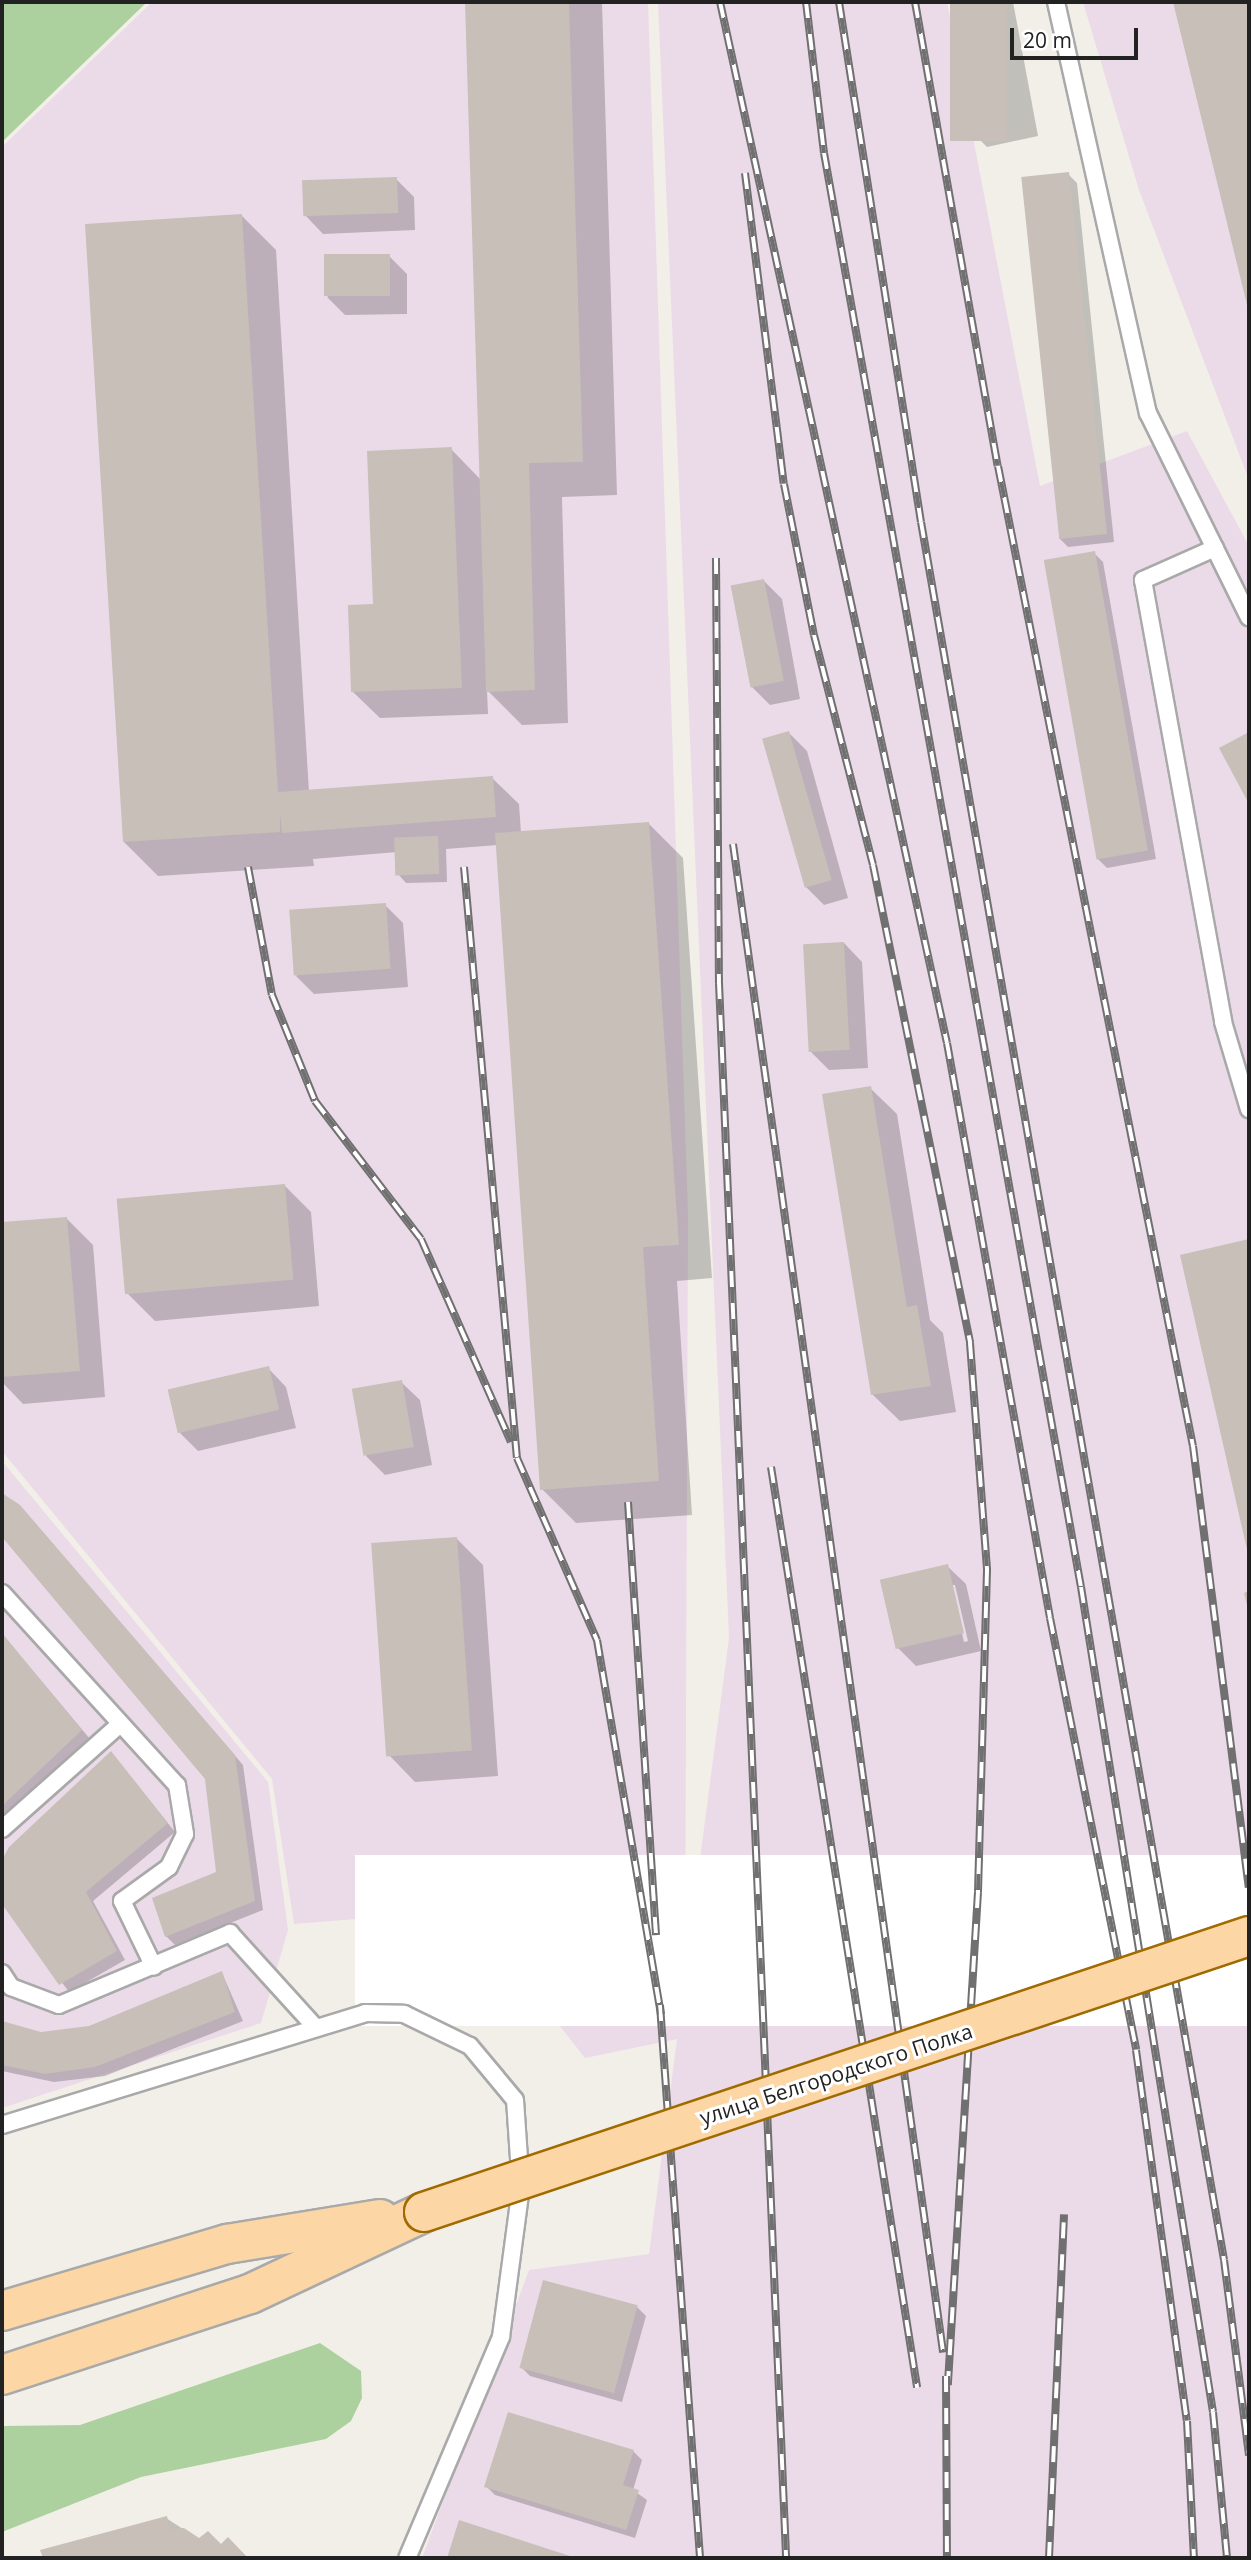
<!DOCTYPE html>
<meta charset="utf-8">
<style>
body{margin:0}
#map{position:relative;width:1251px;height:2560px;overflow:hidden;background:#f2efe9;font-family:"Open Sans",sans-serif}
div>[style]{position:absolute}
.industrial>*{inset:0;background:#ebdbe8}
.forest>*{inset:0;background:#add19e}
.pier>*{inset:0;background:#fff;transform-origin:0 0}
.shadow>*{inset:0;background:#0003}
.building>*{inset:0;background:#c7bfb8;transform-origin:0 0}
.roads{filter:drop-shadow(2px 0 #a9a9a9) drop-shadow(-2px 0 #a9a9a9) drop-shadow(0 2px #a9a9a9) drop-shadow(0 -2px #a9a9a9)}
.service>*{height:16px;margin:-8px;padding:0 8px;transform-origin:8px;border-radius:8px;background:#fff}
.primary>*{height:38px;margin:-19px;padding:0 19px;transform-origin:19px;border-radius:19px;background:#fcd6a4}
.rail>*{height:8px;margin-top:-4px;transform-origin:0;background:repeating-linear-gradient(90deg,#fff 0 16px,#707070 0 32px);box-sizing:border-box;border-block:2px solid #707070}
.bridges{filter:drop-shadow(2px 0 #a06b00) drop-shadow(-2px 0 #a06b00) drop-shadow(0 2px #a06b00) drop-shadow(0 -2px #a06b00)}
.primary-bridge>*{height:38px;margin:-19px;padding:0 19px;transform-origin:19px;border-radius:19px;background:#fcd6a4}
span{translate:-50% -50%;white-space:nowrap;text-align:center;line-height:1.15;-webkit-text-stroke:6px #fff;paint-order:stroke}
.street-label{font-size:21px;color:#222}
.frame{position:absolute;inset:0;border:4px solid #222;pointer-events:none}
.scale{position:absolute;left:1010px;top:28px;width:128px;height:32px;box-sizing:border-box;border:4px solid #222;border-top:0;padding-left:9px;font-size:21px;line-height:24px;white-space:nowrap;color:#222;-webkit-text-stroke:5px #fff;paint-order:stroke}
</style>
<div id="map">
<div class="industrial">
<i style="clip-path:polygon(152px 2px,648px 2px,688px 1215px,685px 1973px,729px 1638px,658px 2px,947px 2px,1040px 486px,1187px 431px,1249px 546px,1249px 2558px,422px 2558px,529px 2270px,649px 2254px,677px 2039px,585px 2058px,468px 1910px,294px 1924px,272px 1779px,2px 1451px,2px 147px)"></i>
<i style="clip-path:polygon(1083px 2px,1249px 2px,1249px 480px,1139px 190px)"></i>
<i style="clip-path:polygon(2px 1461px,268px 1782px,288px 1930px,261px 2023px,2px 2108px)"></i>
</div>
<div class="forest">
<i style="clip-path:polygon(2px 2px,147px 2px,2px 142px)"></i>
<i style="clip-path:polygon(320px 2343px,361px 2371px,362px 2398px,351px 2421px,326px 2439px,141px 2477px,2px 2532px,2px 2426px,80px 2425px)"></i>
</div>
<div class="pier">
<i style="left:1249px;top:1855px;width:171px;height:894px;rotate:90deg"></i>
</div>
<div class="shadow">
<i style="clip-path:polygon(467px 2px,602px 2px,617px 495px,562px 497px,568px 723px,522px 725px,487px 690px,488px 714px,380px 718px,353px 692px,374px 606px,451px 449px,481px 480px)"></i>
<i style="clip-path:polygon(952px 2px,1013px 2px,1038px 136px,987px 147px,978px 138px)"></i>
<i style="clip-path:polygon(1175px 2px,1249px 2px,1249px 306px)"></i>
<i style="clip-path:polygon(1068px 174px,1077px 183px,1114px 542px,1068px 547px,1059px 538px)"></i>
<i style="clip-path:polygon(396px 179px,414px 197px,415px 230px,323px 234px,305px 215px)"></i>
<i style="clip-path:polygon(242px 216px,276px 250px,309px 792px,492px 778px,519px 804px,521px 833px,649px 824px,683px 858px,712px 1278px,677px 1281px,692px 1515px,576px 1523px,542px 1489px,497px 845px,446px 849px,447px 882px,406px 883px,398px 874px,397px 852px,313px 859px,314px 866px,158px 876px,124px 842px)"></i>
<i style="clip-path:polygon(389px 256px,407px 274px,407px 314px,345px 315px,327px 297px)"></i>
<i style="clip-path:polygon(1094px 553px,1103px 562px,1156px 859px,1107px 868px,1098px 859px)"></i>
<i style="clip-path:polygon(764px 581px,782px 599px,800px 699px,770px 705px,751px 686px)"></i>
<i style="clip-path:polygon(789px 733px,807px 751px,848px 898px,824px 905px,806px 887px)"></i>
<i style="clip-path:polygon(385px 905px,403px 923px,408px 987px,314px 994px,296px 976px)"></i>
<i style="clip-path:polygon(844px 943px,862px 962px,868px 1068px,829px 1070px,811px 1052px)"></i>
<i style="clip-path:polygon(870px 1088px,897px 1114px,930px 1320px,943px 1333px,956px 1412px,900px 1421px,873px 1395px)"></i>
<i style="clip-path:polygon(284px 1185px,311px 1212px,319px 1306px,155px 1321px,128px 1294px)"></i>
<i style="clip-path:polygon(67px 1219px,93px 1245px,105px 1397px,23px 1404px,2px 1382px,2px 1224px)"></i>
<i style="clip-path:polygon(1249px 1241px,1249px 1551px,1182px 1256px)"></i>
<i style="clip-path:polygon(268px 1368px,286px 1387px,296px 1428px,198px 1451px,180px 1433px)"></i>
<i style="clip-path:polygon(401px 1382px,420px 1400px,432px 1465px,385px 1475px,366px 1456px)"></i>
<i style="clip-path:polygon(2px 1496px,28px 1516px,243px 1765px,263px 1910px,175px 1945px,166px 1936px,217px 1873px,207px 1778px,2px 1536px)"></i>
<i style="clip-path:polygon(456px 1538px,483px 1565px,498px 1776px,415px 1782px,389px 1755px)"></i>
<i style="clip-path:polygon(evenodd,947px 1566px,966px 1584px,981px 1651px,916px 1666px,898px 1648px,947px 1566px,951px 1585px,955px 1585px,968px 1641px,964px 1642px,951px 1585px)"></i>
<i style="clip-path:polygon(2px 1634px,90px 1739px,2px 1823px)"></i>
<i style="clip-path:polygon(111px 1753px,175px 1832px,93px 1901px,125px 1960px,69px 1992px,2px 1901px,2px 1864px,10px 1848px)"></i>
<i style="clip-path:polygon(222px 1973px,243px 2021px,105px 2076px,54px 2082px,2px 2071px,2px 2023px,41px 2034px,89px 2027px)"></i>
<i style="clip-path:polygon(637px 2307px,646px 2316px,622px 2402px,530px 2376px,521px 2367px)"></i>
<i style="clip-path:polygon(633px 2451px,642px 2460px,633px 2490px,647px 2500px,635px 2538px,495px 2495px,486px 2486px)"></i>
<i style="clip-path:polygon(166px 2518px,200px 2540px,221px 2546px,228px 2540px,247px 2558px,44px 2558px,42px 2551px)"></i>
<i style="clip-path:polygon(460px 2523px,572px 2558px,449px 2558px)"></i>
</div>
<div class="building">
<i style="clip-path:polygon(465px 2px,569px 2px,583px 462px,529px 463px,535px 690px,486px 692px)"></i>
<i style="left:950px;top:2px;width:57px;height:139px"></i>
<i style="clip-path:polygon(1173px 2px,1249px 2px,1249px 309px,1248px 309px)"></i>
<i style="left:1069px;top:172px;width:364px;height:48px;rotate:84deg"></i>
<i style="left:397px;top:177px;width:36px;height:95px;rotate:88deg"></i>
<i style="clip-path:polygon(242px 214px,278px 792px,493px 776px,496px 817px,282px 833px,280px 814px,280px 832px,123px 842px,85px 224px)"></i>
<i style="left:390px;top:254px;width:42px;height:66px;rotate:90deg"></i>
<i style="clip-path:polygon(452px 447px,462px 688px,351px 692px,348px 605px,373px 604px,367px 451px)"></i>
<i style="left:1095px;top:551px;width:304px;height:52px;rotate:80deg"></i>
<i style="left:764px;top:579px;width:104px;height:34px;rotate:79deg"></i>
<i style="left:789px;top:731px;width:155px;height:28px;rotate:74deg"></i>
<i style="clip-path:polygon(1249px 732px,1249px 804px,1219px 748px)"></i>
<i style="clip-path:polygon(649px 822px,679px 1245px,643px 1247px,659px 1481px,540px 1490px,495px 833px)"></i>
<i style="left:438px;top:836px;width:38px;height:44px;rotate:88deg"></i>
<i style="left:386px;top:903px;width:66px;height:97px;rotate:86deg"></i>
<i style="left:844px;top:942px;width:108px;height:41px;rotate:87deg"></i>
<i style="clip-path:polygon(871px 1086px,907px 1307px,917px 1305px,931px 1386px,871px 1395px,822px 1094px)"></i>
<i style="left:285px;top:1184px;width:96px;height:169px;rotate:85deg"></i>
<i style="clip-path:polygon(67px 1217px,80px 1371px,2px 1377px,2px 1222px)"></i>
<i style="clip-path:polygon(1249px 1239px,1249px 1554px,1248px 1554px,1180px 1255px)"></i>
<i style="left:269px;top:1366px;width:45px;height:104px;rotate:77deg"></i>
<i style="left:402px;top:1380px;width:68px;height:51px;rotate:80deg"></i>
<i style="clip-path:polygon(2px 1493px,20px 1505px,235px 1755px,255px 1901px,165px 1937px,152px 1898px,216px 1872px,205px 1779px,2px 1537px)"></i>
<i style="left:457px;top:1537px;width:214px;height:86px;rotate:86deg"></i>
<i style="left:948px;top:1564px;width:71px;height:70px;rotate:77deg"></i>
<i style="clip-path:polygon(1249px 1591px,1249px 1609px,1248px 1609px,1244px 1593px)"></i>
<i style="clip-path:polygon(2px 1633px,82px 1730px,2px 1806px)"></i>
<i style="clip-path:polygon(111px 1751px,168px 1823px,86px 1892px,117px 1951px,59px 1985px,2px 1904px,2px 1860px,9px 1847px)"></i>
<i style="clip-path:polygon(222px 1971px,235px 2012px,95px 2067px,45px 2074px,2px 2065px,2px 2021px,41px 2032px,89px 2026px)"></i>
<i style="left:543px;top:2280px;width:98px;height:91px;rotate:15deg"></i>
<i style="clip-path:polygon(508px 2412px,634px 2450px,623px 2485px,639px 2490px,626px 2530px,484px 2487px)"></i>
<i style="clip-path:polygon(167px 2516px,170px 2529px,184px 2528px,199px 2538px,208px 2531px,221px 2544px,228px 2537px,248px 2558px,43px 2558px,40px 2550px)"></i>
<i style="clip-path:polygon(459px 2520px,576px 2558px,447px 2558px)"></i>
</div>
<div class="roads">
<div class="service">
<i style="left:1056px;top:2px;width:421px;rotate:77.4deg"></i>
<i style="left:1148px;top:413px;width:228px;rotate:63.7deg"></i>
<i style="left:1215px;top:548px;width:79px;rotate:156deg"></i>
<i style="left:1143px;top:580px;width:449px;rotate:79.7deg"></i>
<i style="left:1223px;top:1022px;width:91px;rotate:73.4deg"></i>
<i style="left:2px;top:1593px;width:260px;rotate:47.7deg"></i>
<i style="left:177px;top:1785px;width:50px;rotate:80.7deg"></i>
<i style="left:185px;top:1834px;width:37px;rotate:116deg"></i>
<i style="left:169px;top:1867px;width:58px;rotate:144.1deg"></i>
<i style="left:122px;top:1901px;width:73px;rotate:64.1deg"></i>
<i style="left:2px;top:1829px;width:155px;rotate:-41.6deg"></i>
<i style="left:2px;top:1973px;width:17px;rotate:57deg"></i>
<i style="left:11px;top:1987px;width:51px;rotate:20.6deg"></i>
<i style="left:59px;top:2005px;width:186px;rotate:-22.8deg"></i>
<i style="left:230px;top:1933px;width:128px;rotate:47.8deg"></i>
<i style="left:2px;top:2125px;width:380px;rotate:-17.1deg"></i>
<i style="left:365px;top:2013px;width:39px;rotate:1deg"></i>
<i style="left:404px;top:2014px;width:73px;rotate:25.9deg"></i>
<i style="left:470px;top:2046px;width:70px;rotate:50.2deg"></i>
<i style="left:515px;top:2100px;width:87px;rotate:86.1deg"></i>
<i style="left:521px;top:2187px;width:151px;rotate:97.6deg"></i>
<i style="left:501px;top:2337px;width:240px;rotate:113deg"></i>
</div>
<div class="primary">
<i style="left:2px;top:2311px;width:235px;rotate:-16.6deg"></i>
<i style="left:227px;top:2244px;width:155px;rotate:-9.3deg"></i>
<i style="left:2px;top:2375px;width:261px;rotate:-18.1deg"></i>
<i style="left:250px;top:2294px;width:192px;rotate:-25.2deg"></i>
</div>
</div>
<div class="rail">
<i style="left:720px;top:2px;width:1065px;rotate:77.7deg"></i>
<i style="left:947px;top:1043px;width:584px;rotate:79.84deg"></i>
<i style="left:1050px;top:1618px;width:440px;rotate:78.7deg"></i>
<i style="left:1136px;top:2050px;width:374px;rotate:82.2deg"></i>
<i style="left:1187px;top:2421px;width:137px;rotate:87.1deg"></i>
<i style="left:806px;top:2px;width:152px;rotate:83.2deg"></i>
<i style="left:824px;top:153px;width:1457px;rotate:79.84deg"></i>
<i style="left:1081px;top:1587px;width:835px;rotate:80.91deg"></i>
<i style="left:1213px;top:2412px;width:147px;rotate:84.5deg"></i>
<i style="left:839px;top:2px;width:526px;rotate:81.04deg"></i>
<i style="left:921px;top:522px;width:1764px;rotate:80.11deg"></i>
<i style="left:1224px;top:2260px;width:197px;rotate:82.7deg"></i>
<i style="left:915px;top:2px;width:471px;rotate:79.9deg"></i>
<i style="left:998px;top:466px;width:999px;rotate:78.75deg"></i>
<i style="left:1193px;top:1446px;width:445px;rotate:82.8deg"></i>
<i style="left:745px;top:173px;width:313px;rotate:82.9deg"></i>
<i style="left:784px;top:484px;width:154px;rotate:78.8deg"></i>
<i style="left:814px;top:635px;width:237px;rotate:75.6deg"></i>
<i style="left:873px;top:865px;width:488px;rotate:78.5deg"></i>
<i style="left:970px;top:1343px;width:228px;rotate:85.7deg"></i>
<i style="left:987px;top:1570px;width:322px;rotate:91.6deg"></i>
<i style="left:978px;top:1892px;width:494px;rotate:93.5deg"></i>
<i style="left:716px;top:558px;width:425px;rotate:89.6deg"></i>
<i style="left:719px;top:983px;width:1576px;rotate:87.56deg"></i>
<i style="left:733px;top:844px;width:1523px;rotate:82.07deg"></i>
<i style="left:248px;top:867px;width:130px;rotate:79.4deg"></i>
<i style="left:272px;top:995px;width:114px;rotate:67.9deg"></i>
<i style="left:315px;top:1101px;width:174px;rotate:52.5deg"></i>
<i style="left:421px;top:1239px;width:222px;rotate:66.1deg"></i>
<i style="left:464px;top:867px;width:593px;rotate:84.88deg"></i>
<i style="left:517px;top:1458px;width:199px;rotate:66.3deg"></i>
<i style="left:597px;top:1640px;width:380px;rotate:80.3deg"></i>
<i style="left:771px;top:1467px;width:932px;rotate:80.98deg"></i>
<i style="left:628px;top:1502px;width:434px;rotate:86.3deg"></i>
<i style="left:660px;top:2005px;width:554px;rotate:85.86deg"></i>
<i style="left:946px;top:2376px;width:182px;rotate:89.7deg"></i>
<i style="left:1049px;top:2558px;width:344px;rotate:-87.5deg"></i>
</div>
<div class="bridges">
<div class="primary-bridge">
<i style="left:424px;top:2212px;width:870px;rotate:-18.5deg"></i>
</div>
</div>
<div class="street-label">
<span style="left:836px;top:2074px;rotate:-18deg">улица Белгородского Полка</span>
</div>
<div class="frame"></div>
<div class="scale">20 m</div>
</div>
